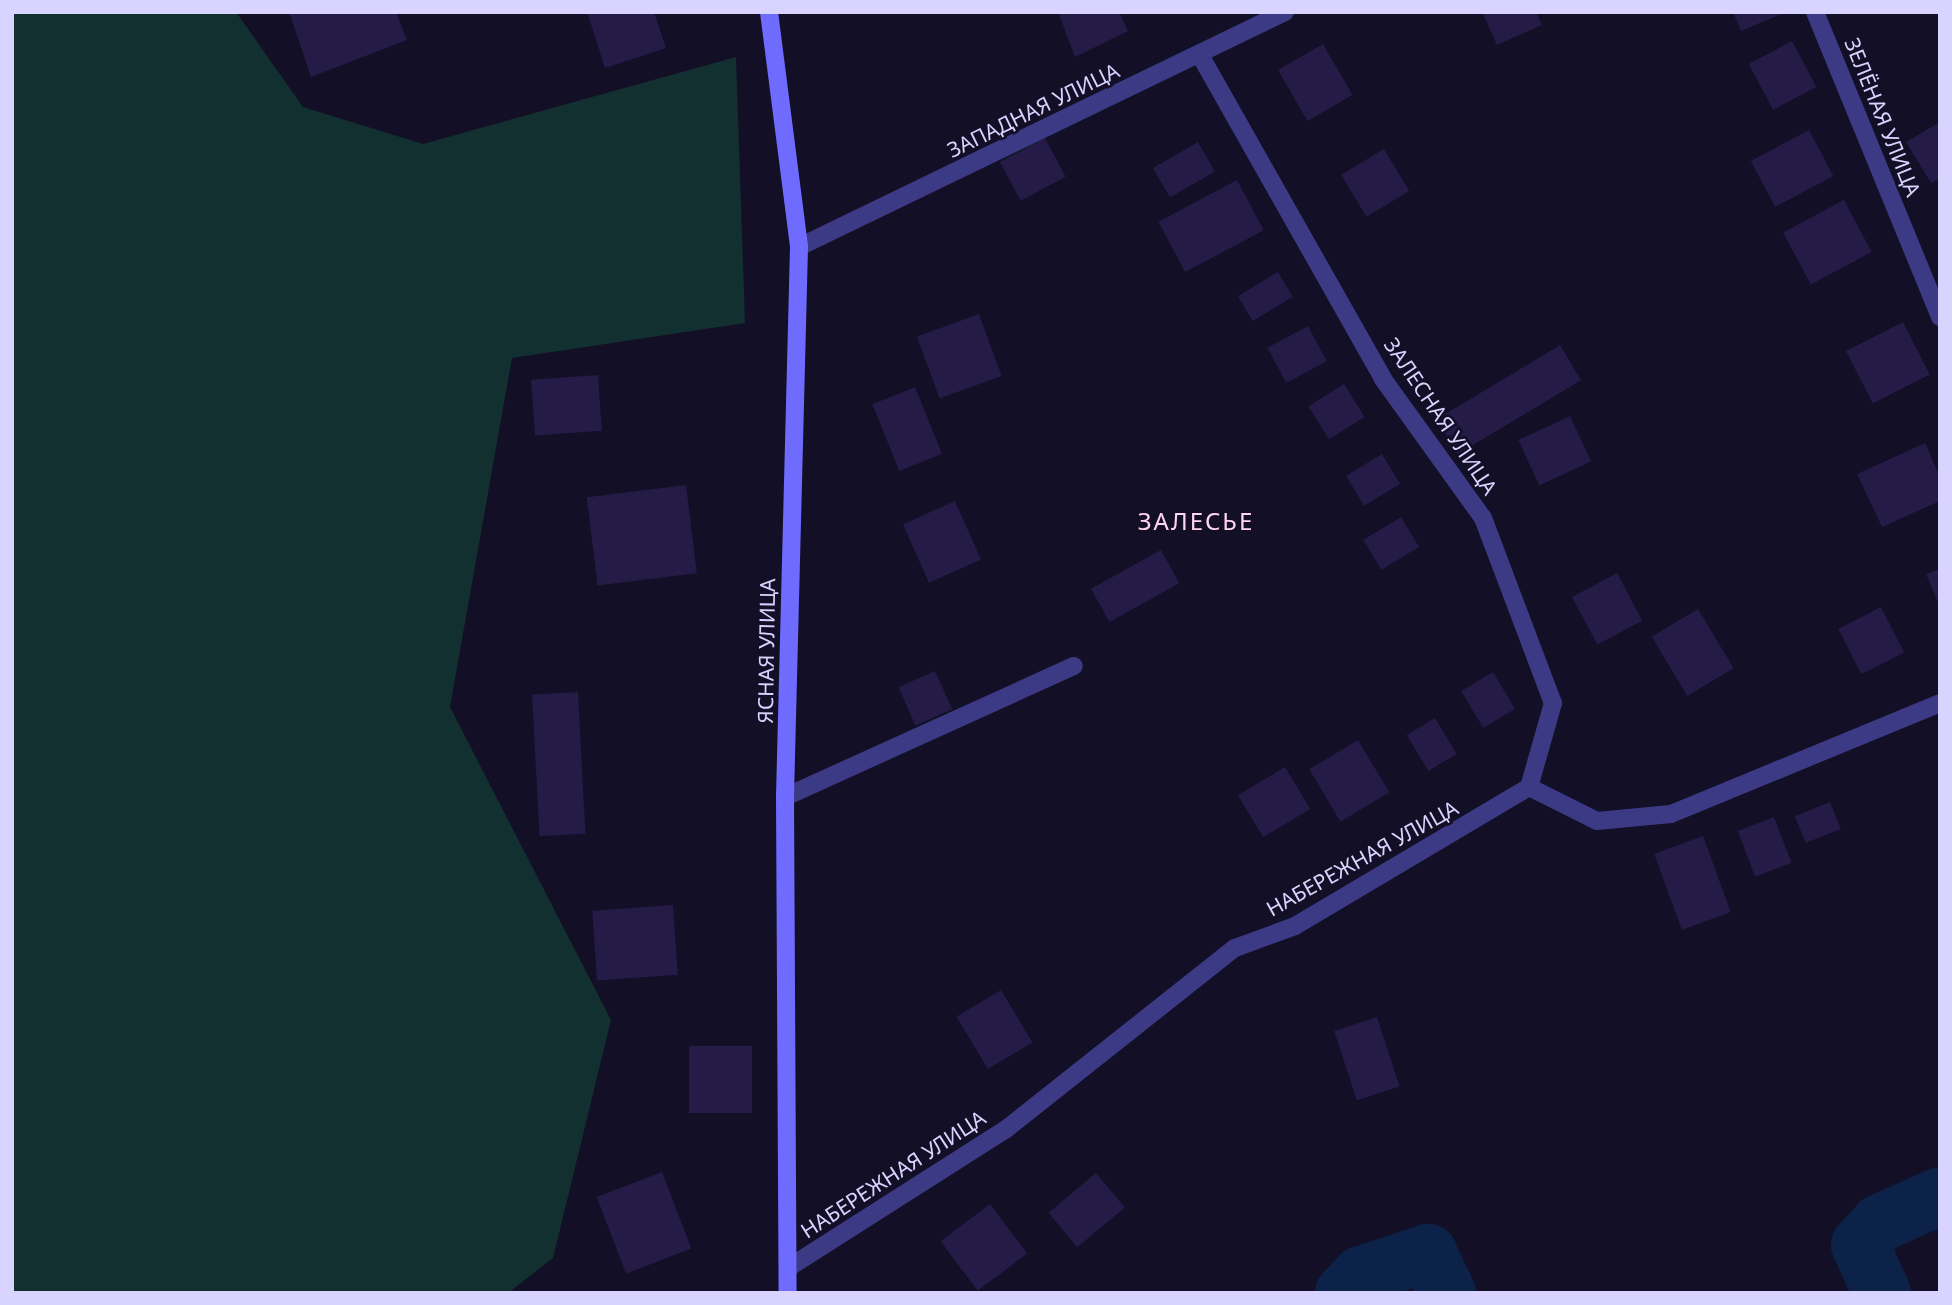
<!DOCTYPE html>
<meta charset="utf-8">
<style>
body{margin:0}
#map{position:relative;width:1952px;height:1305px;overflow:hidden;background:#130f26;font-family:"Noto Sans",sans-serif}
div>[style]{position:absolute}
.green>*{inset:0;background:#12302f}
.river>*{height:58px;margin:-29px;padding:0 29px;transform-origin:29px;border-radius:29px;background:#0c2248}
.building>*{inset:0;background:#241b47;transform-origin:0 0}
.lane>*{height:18px;margin:-9px;padding:0 9px;transform-origin:9px;border-radius:9px;background:#3d3a85}
.street>*{height:18px;margin:-9px;padding:0 9px;transform-origin:9px;border-radius:9px;background:#3d3a85}
.secondary>*{height:18px;margin:-9px;padding:0 9px;transform-origin:9px;border-radius:9px;background:#6f6bff}
span{translate:-50% -50%;white-space:nowrap;text-align:center;line-height:1.15;-webkit-text-stroke:5px #130f26;paint-order:stroke}
.street-label{font-size:21px;color:#d9d4ff}
.quarter-label{font-size:24px;color:#ffd6f0;letter-spacing:2px}
.frame{position:absolute;inset:0;border:14px solid #d9d4ff;pointer-events:none}
</style>
<div id="map">
<div class="green">
<i style="clip-path:polygon(12px 12px,236px 12px,303px 107px,423px 144px,736px 57px,745px 323px,512px 358px,450px 707px,611px 1020px,553px 1258px,508px 1293px,12px 1293px)"></i>
</div>
<div class="river">
<i style="left:1344px;top:1293px;width:25px;rotate:-47deg"></i>
<i style="left:1361px;top:1275px;width:71px;rotate:-18.2deg"></i>
<i style="left:1428px;top:1253px;width:44px;rotate:64.6deg"></i>
<i style="left:1882px;top:1293px;width:53px;rotate:-114.6deg"></i>
<i style="left:1860px;top:1245px;width:30px;rotate:-48deg"></i>
<i style="left:1880px;top:1223px;width:66px;rotate:-24.2deg"></i>
</div>
<div class="building">
<i style="clip-path:polygon(289px 12px,396px 12px,407px 40px,311px 77px)"></i>
<i style="clip-path:polygon(587px 12px,654px 12px,666px 48px,605px 68px)"></i>
<i style="clip-path:polygon(1058px 12px,1119px 12px,1128px 31px,1075px 57px)"></i>
<i style="clip-path:polygon(1482px 12px,1536px 12px,1542px 25px,1497px 45px)"></i>
<i style="clip-path:polygon(1733px 12px,1786px 12px,1741px 31px)"></i>
<i style="left:1792px;top:41px;width:52px;height:49px;rotate:62deg"></i>
<i style="left:1323px;top:44px;width:59px;height:52px;rotate:60deg"></i>
<i style="clip-path:polygon(1940px 122px,1940px 178px,1931px 183px,1906px 142px)"></i>
<i style="left:1809px;top:130px;width:52px;height:66px;rotate:62deg"></i>
<i style="left:1045px;top:138px;width:44px;height:51px;rotate:62deg"></i>
<i style="left:1198px;top:142px;width:34px;height:52px;rotate:60deg"></i>
<i style="left:1384px;top:149px;width:49px;height:50px;rotate:59deg"></i>
<i style="left:1237px;top:180px;width:57px;height:89px;rotate:62deg"></i>
<i style="left:1844px;top:200px;width:59px;height:69px;rotate:62deg"></i>
<i style="left:1278px;top:272px;width:29px;height:47px;rotate:59deg"></i>
<i style="left:979px;top:314px;width:66px;height:66px;rotate:70deg"></i>
<i style="left:1903px;top:322px;width:59px;height:64px;rotate:63deg"></i>
<i style="left:1308px;top:326px;width:40px;height:46px;rotate:62deg"></i>
<i style="left:1560px;top:345px;width:41px;height:144px;rotate:59deg"></i>
<i style="left:598px;top:375px;width:56px;height:67px;rotate:86deg"></i>
<i style="left:1344px;top:384px;width:39px;height:42px;rotate:58deg"></i>
<i style="left:915px;top:387px;width:72px;height:46px;rotate:68deg"></i>
<i style="left:1570px;top:416px;width:50px;height:57px;rotate:65deg"></i>
<i style="clip-path:polygon(1925px 443px,1940px 477px,1940px 501px,1882px 527px,1857px 474px)"></i>
<i style="left:1382px;top:454px;width:35px;height:42px;rotate:59deg"></i>
<i style="left:686px;top:485px;width:89px;height:100px;rotate:83deg"></i>
<i style="left:955px;top:501px;width:64px;height:57px;rotate:66deg"></i>
<i style="left:1401px;top:517px;width:35px;height:44px;rotate:59deg"></i>
<i style="left:1161px;top:550px;width:38px;height:80px;rotate:61deg"></i>
<i style="clip-path:polygon(1940px 569px,1940px 607px,1926px 574px)"></i>
<i style="left:1617px;top:573px;width:54px;height:51px;rotate:62deg"></i>
<i style="left:1881px;top:607px;width:51px;height:48px;rotate:63deg"></i>
<i style="left:1698px;top:609px;width:69px;height:54px;rotate:59deg"></i>
<i style="left:935px;top:671px;width:42px;height:40px;rotate:66deg"></i>
<i style="left:1493px;top:672px;width:43px;height:37px;rotate:59deg"></i>
<i style="left:578px;top:692px;width:142px;height:46px;rotate:87deg"></i>
<i style="left:1435px;top:718px;width:42px;height:33px;rotate:59deg"></i>
<i style="left:1358px;top:740px;width:61px;height:57px;rotate:59deg"></i>
<i style="left:1285px;top:767px;width:49px;height:55px;rotate:59deg"></i>
<i style="left:1830px;top:802px;width:29px;height:38px;rotate:68deg"></i>
<i style="left:1774px;top:817px;width:49px;height:39px;rotate:69deg"></i>
<i style="left:1703px;top:836px;width:81px;height:52px;rotate:70deg"></i>
<i style="left:673px;top:905px;width:70px;height:81px;rotate:86deg"></i>
<i style="left:1001px;top:990px;width:61px;height:52px;rotate:59deg"></i>
<i style="left:1377px;top:1017px;width:73px;height:45px;rotate:72deg"></i>
<i style="left:689px;top:1046px;width:63px;height:67px"></i>
<i style="left:662px;top:1172px;width:82px;height:70px;rotate:69deg"></i>
<i style="left:1096px;top:1173px;width:45px;height:62px;rotate:50deg"></i>
<i style="left:990px;top:1204px;width:62px;height:62px;rotate:53deg"></i>
</div>
<div class="lane">
<i style="left:785px;top:797px;width:317px;rotate:-24.4deg"></i>
</div>
<div class="street">
<i style="left:1815px;top:12px;width:330px;rotate:67.7deg"></i>
<i style="left:1200px;top:55px;width:372px;rotate:60.5deg"></i>
<i style="left:1383px;top:379px;width:171px;rotate:54.3deg"></i>
<i style="left:1483px;top:518px;width:198px;rotate:69.3deg"></i>
<i style="left:1553px;top:703px;width:87px;rotate:105.9deg"></i>
<i style="left:799px;top:247px;width:540px;rotate:-25.81deg"></i>
<i style="left:788px;top:1268px;width:257px;rotate:-32.5deg"></i>
<i style="left:1005px;top:1130px;width:293px;rotate:-38.4deg"></i>
<i style="left:1235px;top:948px;width:64px;rotate:-20.1deg"></i>
<i style="left:1295px;top:926px;width:272px;rotate:-30.7deg"></i>
<i style="left:1529px;top:787px;width:76px;rotate:26.6deg"></i>
<i style="left:1597px;top:821px;width:74px;rotate:-5.4deg"></i>
<i style="left:1671px;top:814px;width:291px;rotate:-22.4deg"></i>
</div>
<div class="secondary">
<i style="left:769px;top:12px;width:237px;rotate:82.7deg"></i>
<i style="left:799px;top:247px;width:550px;rotate:91.46deg"></i>
<i style="left:785px;top:797px;width:496px;rotate:89.7deg"></i>
</div>
<div class="street-label">
<span style="left:1033px;top:110px;rotate:-26deg">ЗАПАДНАЯ УЛИЦА</span>
<span style="left:1883px;top:117px;rotate:68deg">ЗЕЛЁНАЯ УЛИЦА</span>
<span style="left:1441px;top:416px;rotate:56deg">ЗАЛЕСНАЯ УЛИЦА</span>
<span style="left:766px;top:651px;rotate:-89deg">ЯСНАЯ УЛИЦА</span>
<span style="left:1362px;top:858px;rotate:-29deg">НАБЕРЕЖНАЯ УЛИЦА</span>
<span style="left:893px;top:1174px;rotate:-33deg">НАБЕРЕЖНАЯ УЛИЦА</span>
</div>
<div class="quarter-label">
<span style="left:1196px;top:521px">ЗАЛЕСЬЕ</span>
</div>
<div class="frame"></div>
</div>
